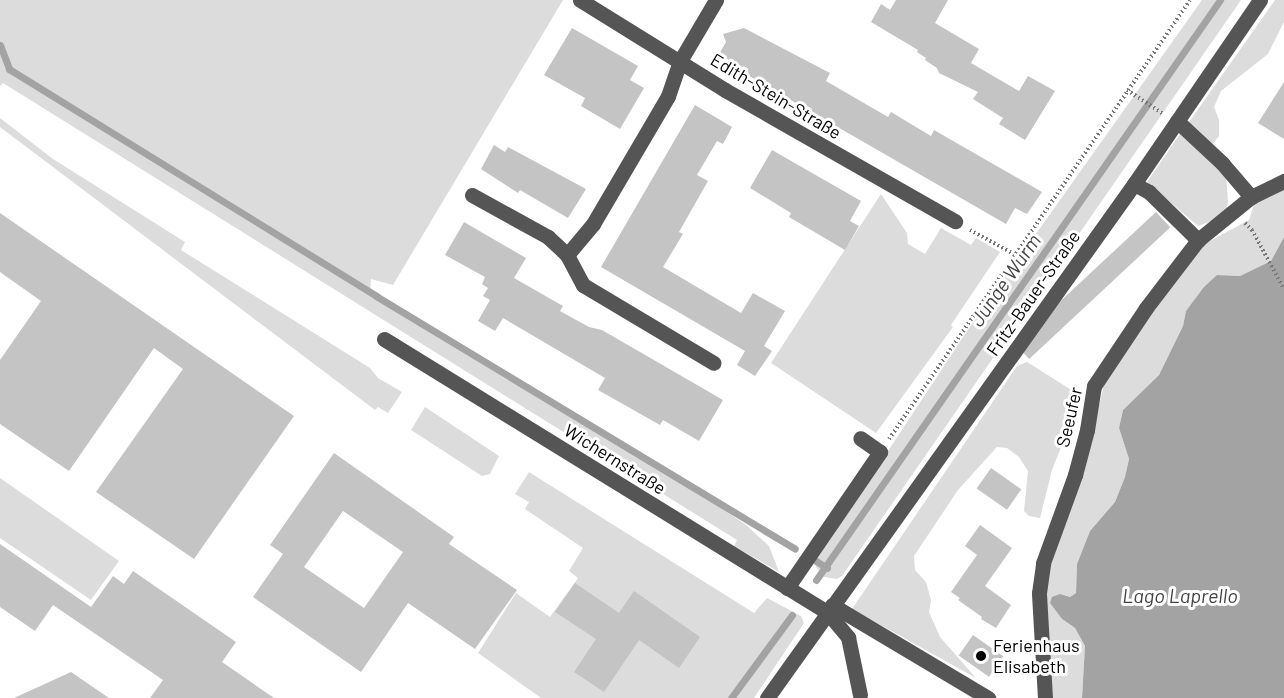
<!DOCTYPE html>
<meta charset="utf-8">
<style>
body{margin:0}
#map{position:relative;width:1284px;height:698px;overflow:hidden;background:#fff;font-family:Barlow,sans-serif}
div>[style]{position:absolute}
.green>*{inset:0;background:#dcdcdc}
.water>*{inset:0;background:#a3a3a3}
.stream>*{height:7px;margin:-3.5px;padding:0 3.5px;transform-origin:3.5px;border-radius:3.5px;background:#a3a3a3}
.building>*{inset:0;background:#c4c4c4;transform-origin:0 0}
.path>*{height:4px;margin-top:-2px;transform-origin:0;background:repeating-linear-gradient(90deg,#777 0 1.5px,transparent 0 4.5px)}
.minor>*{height:15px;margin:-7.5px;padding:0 7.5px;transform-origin:7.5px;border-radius:7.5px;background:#555}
.dots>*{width:16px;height:16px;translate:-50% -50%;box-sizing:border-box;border:3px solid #fff;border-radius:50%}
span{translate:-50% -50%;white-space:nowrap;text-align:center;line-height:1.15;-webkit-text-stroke:6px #fff;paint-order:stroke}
.street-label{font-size:18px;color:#000}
.poi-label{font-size:18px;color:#000}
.left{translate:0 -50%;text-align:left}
.water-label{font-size:20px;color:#444;font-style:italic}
</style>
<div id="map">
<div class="green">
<i style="clip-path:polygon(0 0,563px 0,393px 285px,371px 279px,370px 292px,494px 370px,657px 464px,746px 525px,769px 546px,779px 572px,734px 546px,737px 540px,3px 83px,0 86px)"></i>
<i style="clip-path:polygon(1202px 0,1241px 0,842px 576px,837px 579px,824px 577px,816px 567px,817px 559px,967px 331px)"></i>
<i style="clip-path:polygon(1275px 0,1284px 0,1284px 22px,1268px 54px,1221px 91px,1214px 107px,1219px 120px,1219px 136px,1211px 146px,1187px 125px)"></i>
<i style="clip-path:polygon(0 118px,53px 159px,185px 242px,181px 250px,370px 368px,378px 378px,402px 392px,388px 413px,378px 407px,375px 410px,0 127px)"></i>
<i style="clip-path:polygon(1180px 134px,1190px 139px,1226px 174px,1228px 202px,1226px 211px,1220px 218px,1198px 226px,1147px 182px)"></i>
<i style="clip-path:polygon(1284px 189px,1284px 237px,1271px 261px,1240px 276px,1217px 275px,1186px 311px,1183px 326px,1159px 375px,1123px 410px,1119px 428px,1129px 459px,1125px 477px,1115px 502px,1090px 531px,1077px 564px,1076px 593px,1070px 597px,1060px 594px,1050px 602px,1062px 619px,1075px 628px,1085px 646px,1082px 698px,1052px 698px,1044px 637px,1048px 573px,1081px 478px,1104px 385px,1125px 348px,1206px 243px,1249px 220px,1255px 201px)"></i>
<i style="clip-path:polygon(881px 194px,907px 233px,908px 244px,925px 254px,941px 228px,971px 245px,976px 238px,1000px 252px,951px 325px,953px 327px,876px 433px,771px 363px)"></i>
<i style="clip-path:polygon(1027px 362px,1081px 396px,1052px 470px,1040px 518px,1029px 516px,1024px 511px,1028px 471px,1019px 457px,1007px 448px,997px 447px,958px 490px,914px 556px,915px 570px,926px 582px,931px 600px,929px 612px,940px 637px,976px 678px,852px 609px,1017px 366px)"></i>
<i style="clip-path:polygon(425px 407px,499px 456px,490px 474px,482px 476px,411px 430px)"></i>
<i style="clip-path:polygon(529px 472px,754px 613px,767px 598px,801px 616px,804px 623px,754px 698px,541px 698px,478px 653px,516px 593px,550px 617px,578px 578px,569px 571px,583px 548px,525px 509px,529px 502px,515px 494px)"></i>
<i style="clip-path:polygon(0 478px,119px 561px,91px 600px,0 538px)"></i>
</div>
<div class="water">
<i style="clip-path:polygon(1284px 237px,1284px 698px,1082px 698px,1085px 646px,1075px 628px,1062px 619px,1050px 603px,1052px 597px,1060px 594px,1070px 597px,1076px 593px,1077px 564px,1090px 531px,1115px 502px,1125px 477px,1129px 459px,1119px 428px,1123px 410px,1159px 375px,1183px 326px,1186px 311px,1204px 287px,1217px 275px,1240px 276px,1271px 261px)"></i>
</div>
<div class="stream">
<i style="left:0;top:45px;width:26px;rotate:69deg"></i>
<i style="left:9px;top:69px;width:432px;rotate:31.7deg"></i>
<i style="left:376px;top:296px;width:489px;rotate:31.1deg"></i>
<i style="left:816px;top:561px;width:13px;rotate:32deg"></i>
<i style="left:816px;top:580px;width:707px;rotate:-55.14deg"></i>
<i style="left:731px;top:698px;width:103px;rotate:-53.7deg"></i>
</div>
<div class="building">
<i style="clip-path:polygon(896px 0,948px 0,935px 23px,979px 49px,971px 63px,1019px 91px,1028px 76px,1055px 91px,1025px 140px,999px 124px,1003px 118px,973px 99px,978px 92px,939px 73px,937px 68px,925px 60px,926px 58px,917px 52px,918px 50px,871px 22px,881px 4px,890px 10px)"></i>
<i style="clip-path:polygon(572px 28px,638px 66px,630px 80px,644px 88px,620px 129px,581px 106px,585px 98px,544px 75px)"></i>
<i style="clip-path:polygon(744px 28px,830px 73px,826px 81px,888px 117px,891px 112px,931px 136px,934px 130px,1042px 192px,1027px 214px,1015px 208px,1006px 224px,730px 65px,729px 60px,719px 54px,726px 42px,723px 34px)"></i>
<i style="clip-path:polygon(1284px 82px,1284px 139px,1258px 123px)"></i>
<i style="clip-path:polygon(695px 105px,732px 127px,723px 144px,717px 141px,697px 175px,708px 181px,679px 232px,683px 234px,663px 267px,741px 313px,753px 293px,785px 311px,764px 346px,772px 351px,755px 376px,737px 365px,745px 351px,601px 267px)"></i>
<i style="clip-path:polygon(494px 145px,505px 152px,508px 147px,586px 189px,568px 218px,520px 190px,518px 193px,481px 169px)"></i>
<i style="clip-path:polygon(772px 150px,861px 201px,850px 221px,859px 226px,845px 250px,789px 217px,791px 213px,750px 188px)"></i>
<i style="left:1156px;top:212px;width:21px;height:193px;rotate:47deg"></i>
<i style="clip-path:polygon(0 213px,294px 416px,194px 559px,96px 492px,183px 369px,154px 348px,69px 471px,0 424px,0 360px,41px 301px,0 272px)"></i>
<i style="clip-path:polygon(464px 222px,526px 258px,514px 278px,563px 306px,560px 311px,589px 327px,602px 330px,723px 400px,699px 441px,663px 420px,660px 425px,598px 390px,605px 378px,503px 318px,495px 331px,478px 321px,490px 300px,483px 296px,488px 288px,482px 284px,485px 277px,445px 255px)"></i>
<i style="clip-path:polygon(evenodd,334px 453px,454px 537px,449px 544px,517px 590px,475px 649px,408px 603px,361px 672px,253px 597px,283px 554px,270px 545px,334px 453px,343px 511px,403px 552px,364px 608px,304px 567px,343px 511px)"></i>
<i style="left:991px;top:468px;width:37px;height:25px;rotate:35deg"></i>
<i style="clip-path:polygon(980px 525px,1012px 548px,985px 586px,1011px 605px,996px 628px,981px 619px,982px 617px,958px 600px,960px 598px,951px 592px,977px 555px,965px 546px)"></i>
<i style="clip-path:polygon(0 544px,91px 607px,113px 576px,124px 584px,133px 571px,236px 642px,222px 662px,274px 698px,150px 698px,163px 680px,53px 605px,35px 631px,0 607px)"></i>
<i style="clip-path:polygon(575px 583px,619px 613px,634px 591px,700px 637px,679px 668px,639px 640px,604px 692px,574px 672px,596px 639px,555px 612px)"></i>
<i style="left:973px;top:635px;width:37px;height:25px;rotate:35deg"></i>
<i style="clip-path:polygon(71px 672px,109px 698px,14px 698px)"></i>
</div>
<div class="path">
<i style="left:1127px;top:90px;width:42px;rotate:33.3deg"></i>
<i style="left:1245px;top:223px;width:10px;rotate:45deg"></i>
<i style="left:1252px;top:230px;width:67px;rotate:61.5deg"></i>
<i style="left:970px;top:230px;width:50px;rotate:28.6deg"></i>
<i style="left:889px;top:439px;width:532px;rotate:-55.56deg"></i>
</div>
<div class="minor">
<i style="left:580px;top:0;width:171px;rotate:31.8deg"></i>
<i style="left:725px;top:90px;width:265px;rotate:29.7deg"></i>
<i style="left:1177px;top:121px;width:62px;rotate:43deg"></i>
<i style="left:1222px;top:163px;width:45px;rotate:49.5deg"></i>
<i style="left:1134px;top:184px;width:17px;rotate:28deg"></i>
<i style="left:1149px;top:192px;width:69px;rotate:44.4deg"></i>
<i style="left:472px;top:195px;width:87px;rotate:28.9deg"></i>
<i style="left:548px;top:237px;width:26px;rotate:43deg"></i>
<i style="left:567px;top:255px;width:34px;rotate:62deg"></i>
<i style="left:583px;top:285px;width:152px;rotate:30.8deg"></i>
<i style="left:567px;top:255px;width:40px;rotate:-50deg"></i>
<i style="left:593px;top:224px;width:148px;rotate:-59.6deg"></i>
<i style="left:668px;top:96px;width:37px;rotate:-71deg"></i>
<i style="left:680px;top:61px;width:71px;rotate:-59.5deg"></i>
<i style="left:384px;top:339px;width:520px;rotate:31.64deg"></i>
<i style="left:827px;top:612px;width:33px;rotate:50deg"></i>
<i style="left:848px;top:637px;width:59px;rotate:78.3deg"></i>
<i style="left:787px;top:588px;width:165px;rotate:-55.6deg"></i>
<i style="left:880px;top:452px;width:24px;rotate:-145deg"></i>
<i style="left:832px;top:605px;width:182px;rotate:30.8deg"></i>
<i style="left:767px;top:698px;width:632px;rotate:-54.47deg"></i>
<i style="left:1134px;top:184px;width:223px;rotate:-55.6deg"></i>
<i style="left:1045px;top:698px;width:105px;rotate:-93.3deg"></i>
<i style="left:1039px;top:593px;width:30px;rotate:-82deg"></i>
<i style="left:1043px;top:563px;width:94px;rotate:-70deg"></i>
<i style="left:1075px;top:475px;width:47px;rotate:-75.1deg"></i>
<i style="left:1087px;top:430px;width:45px;rotate:-81deg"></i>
<i style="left:1094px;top:386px;width:94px;rotate:-56.3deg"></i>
<i style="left:1146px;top:308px;width:86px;rotate:-52.6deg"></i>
<i style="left:1198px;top:240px;width:68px;rotate:-39.1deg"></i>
<i style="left:1251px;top:197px;width:37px;rotate:-26deg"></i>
</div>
<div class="dots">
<i style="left:981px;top:656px;background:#000"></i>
</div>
<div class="street-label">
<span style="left:776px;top:96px;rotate:31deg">Edith-Stein-Straße</span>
<span style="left:1033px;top:293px;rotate:-55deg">Fritz-Bauer-Straße</span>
<span style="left:1069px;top:417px;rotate:-77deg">Seeufer</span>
<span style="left:615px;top:459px;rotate:32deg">Wichernstraße</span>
</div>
<div class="poi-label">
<span class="left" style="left:993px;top:656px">Ferienhaus<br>Elisabeth</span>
</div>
<div class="water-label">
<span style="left:1005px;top:280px;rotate:-55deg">Junge Wurm</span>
<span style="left:1180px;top:595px">Lago Laprello</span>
</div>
</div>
